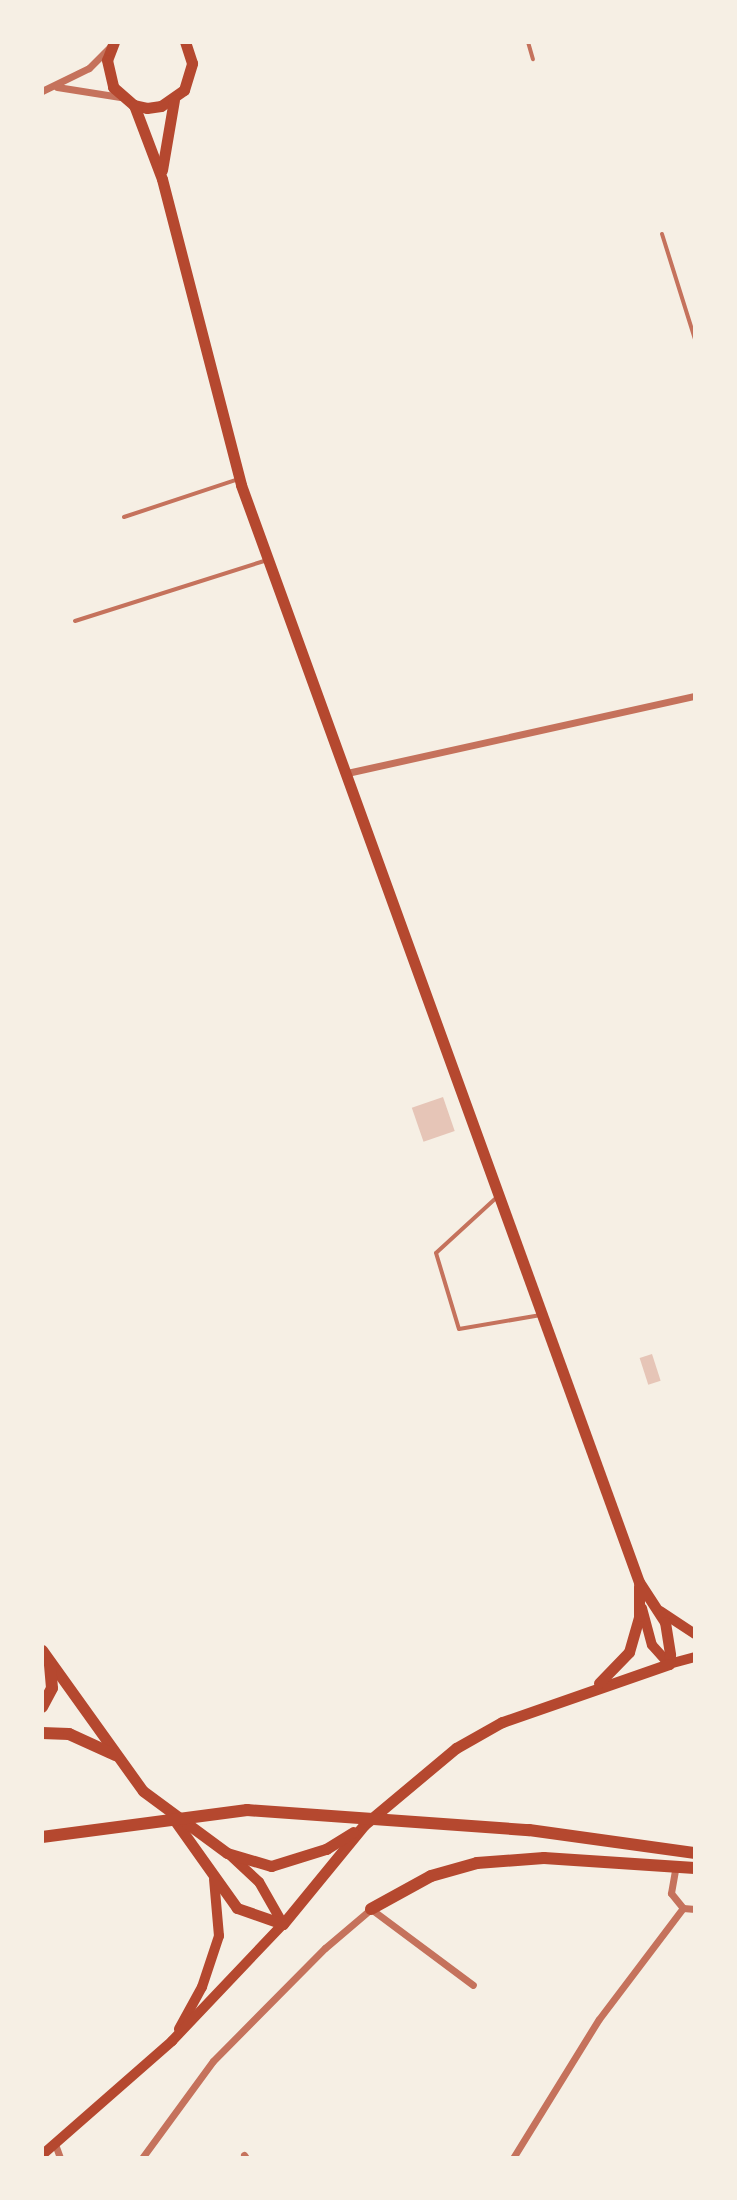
<!DOCTYPE html>
<style>
body{margin:0}
#map{position:relative;width:737px;height:2200px;overflow:hidden;background:#f6efe4;font-family:Lora,serif}
div>[style]{position:absolute}
.building>*{inset:0;background:#e6c5b7;transform-origin:0 0}
.service>*{height:4px;margin:-2px;padding:0 2px;transform-origin:2px;border-radius:2px;background:#c5725c}
.minor>*{height:7px;margin:-3.5px;padding:0 3.5px;transform-origin:3.5px;border-radius:3.5px;background:#c5725c}
.secondary>*{height:10px;margin:-5px;padding:0 5px;transform-origin:5px;border-radius:5px;background:#b5482f}
.primary>*{height:11px;margin:-5.5px;padding:0 5.5px;transform-origin:5.5px;border-radius:5.5px;background:#b5482f}
.trunk>*{height:12px;margin:-6px;padding:0 6px;transform-origin:6px;border-radius:6px;background:#b5482f}
span{translate:-50% -50%;white-space:nowrap;text-align:center;line-height:1.15;-webkit-text-stroke:8px #f6efe4;paint-order:stroke}
.frame{position:absolute;inset:0;border:44px solid #f6efe4;pointer-events:none}
</style>
<div id="map">
<div class="building">
<i style="left:443px;top:1097px;width:36px;height:33px;rotate:71deg"></i>
<i style="left:652px;top:1354px;width:28px;height:13px;rotate:72deg"></i>
</div>
<div class="service">
<i style="left:528px;top:42px;width:18px;rotate:74deg"></i>
<i style="left:662px;top:234px;width:110px;rotate:72.6deg"></i>
<i style="left:124px;top:517px;width:118px;rotate:-18.3deg"></i>
<i style="left:75px;top:621px;width:201px;rotate:-17.6deg"></i>
<i style="left:496px;top:1198px;width:81px;rotate:137.5deg"></i>
<i style="left:436px;top:1253px;width:79px;rotate:73.2deg"></i>
<i style="left:459px;top:1329px;width:83px;rotate:-9.7deg"></i>
</div>
<div class="minor">
<i style="left:57px;top:87px;width:64px;rotate:9deg"></i>
<i style="left:42px;top:91px;width:52px;rotate:-26.1deg"></i>
<i style="left:89px;top:68px;width:30px;rotate:-45deg"></i>
<i style="left:347px;top:773px;width:356px;rotate:-12.5deg"></i>
<i style="left:683px;top:1908px;width:12px;rotate:5deg"></i>
<i style="left:55px;top:2144px;width:15px;rotate:70deg"></i>
<i style="left:244px;top:2155px;width:4px;rotate:56deg"></i>
<i style="left:142px;top:2158px;width:120px;rotate:-53.8deg"></i>
<i style="left:213px;top:2061px;width:159px;rotate:-45.3deg"></i>
<i style="left:325px;top:1948px;width:60px;rotate:-40.3deg"></i>
<i style="left:371px;top:1909px;width:127px;rotate:36.7deg"></i>
<i style="left:513px;top:2158px;width:163px;rotate:-58.3deg"></i>
<i style="left:599px;top:2019px;width:139px;rotate:-52.9deg"></i>
<i style="left:683px;top:1908px;width:19px;rotate:-129deg"></i>
<i style="left:671px;top:1893px;width:22px;rotate:-80deg"></i>
</div>
<div class="secondary">
<i style="left:642px;top:1608px;width:38px;rotate:75deg"></i>
<i style="left:652px;top:1645px;width:25px;rotate:48deg"></i>
<i style="left:669px;top:1664px;width:27px;rotate:-15deg"></i>
<i style="left:660px;top:1611px;width:42px;rotate:33.3deg"></i>
<i style="left:179px;top:2029px;width:48px;rotate:-61.3deg"></i>
<i style="left:202px;top:1987px;width:54px;rotate:-71.6deg"></i>
<i style="left:219px;top:1936px;width:57px;rotate:-95deg"></i>
<i style="left:42px;top:2155px;width:173px;rotate:-41.2deg"></i>
<i style="left:172px;top:2041px;width:161px;rotate:-46.5deg"></i>
<i style="left:283px;top:1924px;width:48px;rotate:-119.7deg"></i>
<i style="left:259px;top:1882px;width:41px;rotate:-137deg"></i>
</div>
<div class="primary">
<i style="left:114px;top:42px;width:19px;rotate:111deg"></i>
<i style="left:107px;top:60px;width:28px;rotate:77deg"></i>
<i style="left:113px;top:87px;width:28px;rotate:41deg"></i>
<i style="left:134px;top:105px;width:13px;rotate:13deg"></i>
<i style="left:147px;top:108px;width:14px;rotate:-8deg"></i>
<i style="left:161px;top:106px;width:28px;rotate:-35deg"></i>
<i style="left:184px;top:90px;width:28px;rotate:-73deg"></i>
<i style="left:192px;top:63px;width:22px;rotate:-108deg"></i>
<i style="left:134px;top:105px;width:79px;rotate:69.3deg"></i>
<i style="left:162px;top:179px;width:316px;rotate:75.5deg"></i>
<i style="left:241px;top:485px;width:1167px;rotate:70.06deg"></i>
<i style="left:639px;top:1582px;width:48px;rotate:57deg"></i>
<i style="left:665px;top:1622px;width:33px;rotate:81deg"></i>
<i style="left:670px;top:1655px;width:9px;rotate:96deg"></i>
<i style="left:669px;top:1664px;width:177px;rotate:160.8deg"></i>
<i style="left:502px;top:1722px;width:53px;rotate:150.5deg"></i>
<i style="left:456px;top:1748px;width:120px;rotate:140.1deg"></i>
<i style="left:364px;top:1825px;width:128px;rotate:129.3deg"></i>
<i style="left:283px;top:1924px;width:49px;rotate:-160.8deg"></i>
<i style="left:237px;top:1908px;width:114px;rotate:-125.4deg"></i>
<i style="left:162px;top:170px;width:71px;rotate:-80.3deg"></i>
<i style="left:42px;top:1650px;width:173px;rotate:54.4deg"></i>
<i style="left:143px;top:1791px;width:104px;rotate:36.4deg"></i>
<i style="left:227px;top:1853px;width:46px;rotate:16.5deg"></i>
<i style="left:271px;top:1866px;width:58px;rotate:-17.2deg"></i>
<i style="left:326px;top:1849px;width:32px;rotate:-32deg"></i>
<i style="left:599px;top:1683px;width:43px;rotate:-45.9deg"></i>
<i style="left:629px;top:1652px;width:37px;rotate:-74deg"></i>
<i style="left:639px;top:1616px;width:30px;rotate:-90deg"></i>
</div>
<div class="trunk">
<i style="left:42px;top:1707px;width:21px;rotate:-62deg"></i>
<i style="left:52px;top:1688px;width:25px;rotate:-95deg"></i>
<i style="left:42px;top:1733px;width:27px;rotate:2deg"></i>
<i style="left:69px;top:1734px;width:51px;rotate:24.5deg"></i>
<i style="left:42px;top:1837px;width:207px;rotate:-7.5deg"></i>
<i style="left:247px;top:1810px;width:283px;rotate:4.1deg"></i>
<i style="left:529px;top:1830px;width:168px;rotate:7.9deg"></i>
<i style="left:371px;top:1909px;width:68px;rotate:-28.8deg"></i>
<i style="left:431px;top:1876px;width:48px;rotate:-15.8deg"></i>
<i style="left:477px;top:1863px;width:67px;rotate:-4.3deg"></i>
<i style="left:544px;top:1858px;width:151px;rotate:3.8deg"></i>
</div>
<div class="frame"></div>
</div>
